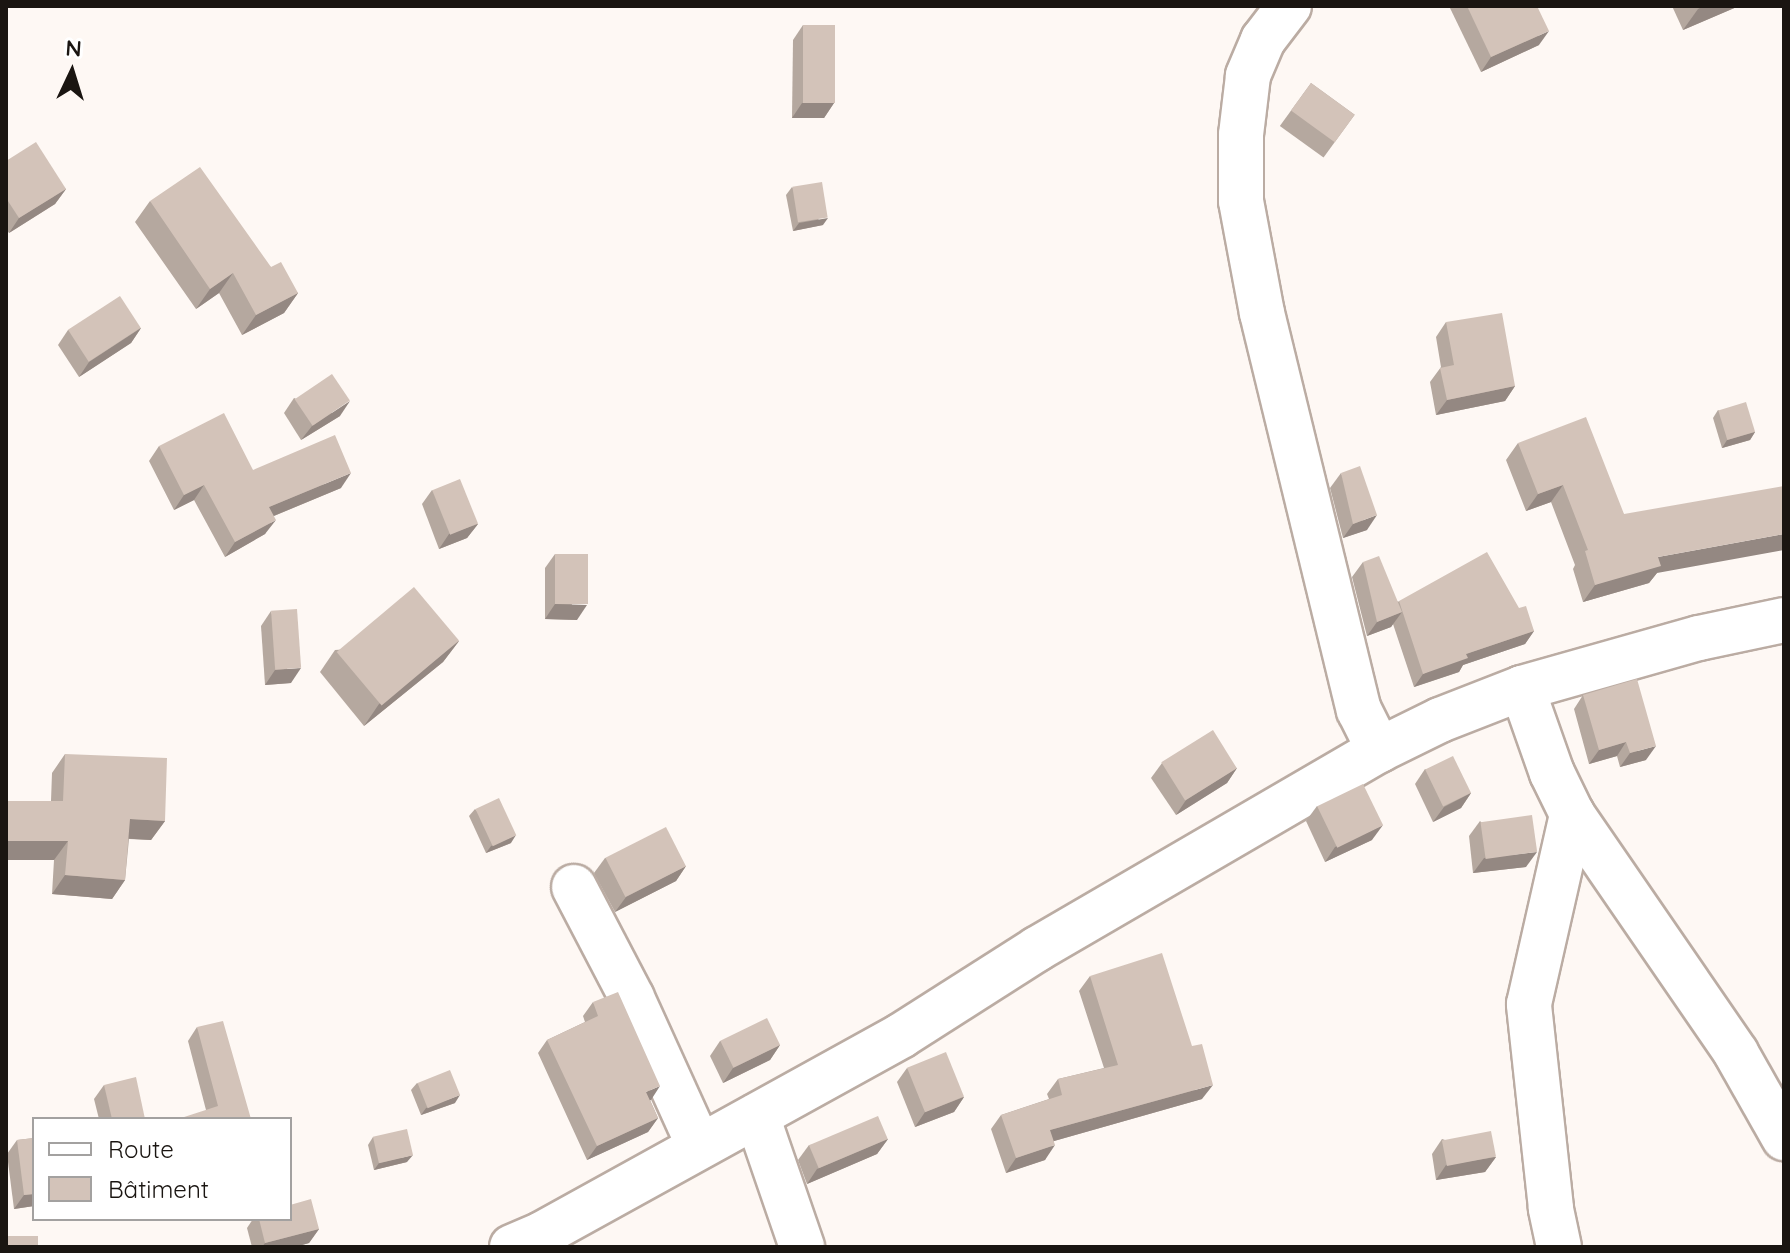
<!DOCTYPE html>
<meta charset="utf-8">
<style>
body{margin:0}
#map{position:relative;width:1790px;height:1253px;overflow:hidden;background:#fef8f4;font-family:Quicksand,sans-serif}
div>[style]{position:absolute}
.roads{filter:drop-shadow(2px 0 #bbaca3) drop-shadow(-2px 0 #bbaca3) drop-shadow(0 2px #bbaca3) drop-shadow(0 -2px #bbaca3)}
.minor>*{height:44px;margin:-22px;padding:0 22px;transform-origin:22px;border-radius:22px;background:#fff}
.wall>*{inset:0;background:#b5a89f;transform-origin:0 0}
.shaded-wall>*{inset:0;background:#948882}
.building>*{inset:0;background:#d3c3b9;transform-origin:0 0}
span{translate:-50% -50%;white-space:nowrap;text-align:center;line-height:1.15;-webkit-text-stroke:6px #fff;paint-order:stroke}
.frame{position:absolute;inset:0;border:8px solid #1a1511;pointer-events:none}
.legend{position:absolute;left:32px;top:1117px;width:260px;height:104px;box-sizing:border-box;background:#fff;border:2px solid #a3a1a0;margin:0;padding:10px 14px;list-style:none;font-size:24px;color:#1a1511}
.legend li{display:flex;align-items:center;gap:16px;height:40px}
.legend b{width:40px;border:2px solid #a3a1a0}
.north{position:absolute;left:32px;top:32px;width:80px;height:80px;-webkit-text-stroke:6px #fff;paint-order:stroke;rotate:4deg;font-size:22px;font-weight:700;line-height:32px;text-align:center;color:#1a1511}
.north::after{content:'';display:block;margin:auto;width:28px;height:36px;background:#1a1511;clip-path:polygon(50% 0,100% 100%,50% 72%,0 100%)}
</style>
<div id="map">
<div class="roads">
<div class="minor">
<i style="left:1289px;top:6px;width:43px;rotate:127.4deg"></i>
<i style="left:1263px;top:40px;width:39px;rotate:113deg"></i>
<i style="left:1248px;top:76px;width:59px;rotate:96.8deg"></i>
<i style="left:1241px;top:135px;width:66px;rotate:90deg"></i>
<i style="left:1241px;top:201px;width:114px;rotate:79.4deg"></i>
<i style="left:1262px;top:313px;width:409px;rotate:76.3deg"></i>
<i style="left:1359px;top:710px;width:45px;rotate:63.4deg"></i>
<i style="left:1522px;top:688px;width:90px;rotate:70.6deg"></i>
<i style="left:1552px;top:773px;width:46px;rotate:64deg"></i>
<i style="left:1572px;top:814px;width:290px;rotate:55.5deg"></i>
<i style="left:1736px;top:1053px;width:98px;rotate:60.5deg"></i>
<i style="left:574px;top:887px;width:125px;rotate:62.4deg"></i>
<i style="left:632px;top:998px;width:162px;rotate:65.6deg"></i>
<i style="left:757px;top:1116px;width:139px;rotate:71deg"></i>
<i style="left:512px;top:1247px;width:33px;rotate:-23deg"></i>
<i style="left:542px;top:1234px;width:411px;rotate:-28.9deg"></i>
<i style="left:902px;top:1035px;width:160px;rotate:-32.5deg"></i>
<i style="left:1037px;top:949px;width:396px;rotate:-30.2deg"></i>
<i style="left:1379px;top:750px;width:68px;rotate:-26.2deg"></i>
<i style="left:1440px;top:720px;width:88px;rotate:-21.3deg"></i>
<i style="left:1522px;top:688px;width:184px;rotate:-15.8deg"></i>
<i style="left:1699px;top:638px;width:87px;rotate:-12deg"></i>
<i style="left:1559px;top:1247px;width:40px;rotate:-102deg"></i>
<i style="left:1551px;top:1208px;width:205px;rotate:-96.2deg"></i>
<i style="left:1529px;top:1004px;width:195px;rotate:-77.2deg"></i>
</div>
</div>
<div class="wall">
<i style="clip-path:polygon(1449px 6px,1537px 6px,1539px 45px,1481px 72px)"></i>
<i style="clip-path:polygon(1672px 6px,1739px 6px,1683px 30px)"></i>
<i style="clip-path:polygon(803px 25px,834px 103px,824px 118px,792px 118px,793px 40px)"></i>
<i style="left:1311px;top:83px;width:54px;height:53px;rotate:36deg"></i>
<i style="clip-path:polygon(6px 161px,66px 189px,55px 204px,9px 233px,6px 229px)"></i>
<i style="clip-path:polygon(792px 187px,823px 225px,793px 231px,786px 195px)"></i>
<i style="clip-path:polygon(150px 201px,271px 267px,298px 293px,284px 313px,242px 335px,219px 293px,196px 309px,135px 222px)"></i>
<i style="clip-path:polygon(1446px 322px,1515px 386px,1505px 401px,1436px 415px,1430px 382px,1441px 367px,1436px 337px)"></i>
<i style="clip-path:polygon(141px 328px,131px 343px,79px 377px,58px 345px,68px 330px)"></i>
<i style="clip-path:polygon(294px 398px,340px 416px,301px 440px,284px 413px)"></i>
<i style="clip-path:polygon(1718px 410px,1755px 432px,1750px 440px,1722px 448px,1713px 418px)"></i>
<i style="clip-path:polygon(1518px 443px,1624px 514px,1657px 573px,1649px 583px,1583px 602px,1573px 569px,1575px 565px,1551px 502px,1526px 511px,1506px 460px)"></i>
<i style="clip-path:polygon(159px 446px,253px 470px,341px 488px,274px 516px,265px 534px,225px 557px,194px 500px,174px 510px,149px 461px)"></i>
<i style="clip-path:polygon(1341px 473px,1367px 530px,1343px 538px,1330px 488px)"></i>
<i style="clip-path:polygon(432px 490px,478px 524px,467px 538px,439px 549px,422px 504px)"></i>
<i style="clip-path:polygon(555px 554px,577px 620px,545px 619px,545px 568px)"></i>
<i style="clip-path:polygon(1363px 562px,1398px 602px,1399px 601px,1519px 608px,1534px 631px,1525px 644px,1463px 665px,1459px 672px,1414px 687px,1393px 624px,1391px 627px,1367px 636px,1352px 577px)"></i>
<i style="clip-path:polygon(271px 611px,291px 683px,265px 685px,261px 626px)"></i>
<i style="clip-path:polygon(459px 641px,443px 662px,364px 726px,320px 672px,335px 650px)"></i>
<i style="clip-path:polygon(1583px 695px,1646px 760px,1620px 767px,1617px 756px,1589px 764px,1574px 709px)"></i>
<i style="clip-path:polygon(65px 754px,165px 821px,151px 840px,129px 839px,125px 880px,112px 899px,52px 894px,54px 860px,6px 860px,6px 801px,51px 801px,52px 773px)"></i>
<i style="clip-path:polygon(1162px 763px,1237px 768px,1227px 783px,1176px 815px,1151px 778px)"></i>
<i style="clip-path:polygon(1425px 769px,1471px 793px,1461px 808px,1433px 822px,1415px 784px)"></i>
<i style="clip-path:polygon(1317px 806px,1372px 840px,1325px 862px,1306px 821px)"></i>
<i style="clip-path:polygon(475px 809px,511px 843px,486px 853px,469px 816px)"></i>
<i style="clip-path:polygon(1480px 821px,1526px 867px,1473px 873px,1469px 836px)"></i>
<i style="clip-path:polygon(605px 858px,686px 866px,676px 881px,615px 912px,594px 873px)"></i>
<i style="clip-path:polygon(1090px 976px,1202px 1099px,1054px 1141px,1045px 1160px,1006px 1173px,991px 1129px,1001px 1115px,1049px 1099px,1047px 1094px,1058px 1079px,1104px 1068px,1079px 991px)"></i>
<i style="clip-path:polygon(593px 1002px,650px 1100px,658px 1118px,648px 1132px,587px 1160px,538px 1053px,547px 1040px,585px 1022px,583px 1016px)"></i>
<i style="clip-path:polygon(197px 1027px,251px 1119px,206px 1110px,188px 1041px)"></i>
<i style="clip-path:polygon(720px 1041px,780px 1045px,770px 1060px,723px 1083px,710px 1056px)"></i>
<i style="clip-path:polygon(907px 1068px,964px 1097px,954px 1112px,915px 1127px,897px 1082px)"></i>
<i style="clip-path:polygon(417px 1083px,455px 1103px,421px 1115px,411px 1090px)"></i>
<i style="clip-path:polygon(104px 1085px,145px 1119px,99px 1119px,94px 1099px)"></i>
<i style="clip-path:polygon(373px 1137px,407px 1162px,374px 1170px,368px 1145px)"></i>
<i style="clip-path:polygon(34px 1138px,34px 1206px,14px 1209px,7px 1154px,17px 1140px)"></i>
<i style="clip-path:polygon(888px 1139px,877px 1154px,807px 1184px,798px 1160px,809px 1145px)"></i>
<i style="clip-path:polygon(1442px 1139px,1496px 1157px,1485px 1172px,1436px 1180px,1432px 1154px)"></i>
<i style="clip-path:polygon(253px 1219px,290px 1219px,319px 1229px,309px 1243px,295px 1247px,252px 1247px,247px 1228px)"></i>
</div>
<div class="shaded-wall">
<i style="clip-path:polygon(1704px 6px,1739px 6px,1683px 30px,1698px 9px)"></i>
<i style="clip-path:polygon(1549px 31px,1539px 45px,1481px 72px,1491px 57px)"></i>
<i style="clip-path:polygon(802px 103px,834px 103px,824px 118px,792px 118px)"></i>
<i style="clip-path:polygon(66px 189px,55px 204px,9px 233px,19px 218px)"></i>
<i style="clip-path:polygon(828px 218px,823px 225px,793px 231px,799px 223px)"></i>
<i style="clip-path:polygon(233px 273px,219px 293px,196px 309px,210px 289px)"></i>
<i style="clip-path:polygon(298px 293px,284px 313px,242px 335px,256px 315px)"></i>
<i style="clip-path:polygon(141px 328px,131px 343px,79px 377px,89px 362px)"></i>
<i style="clip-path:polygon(1515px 386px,1505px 401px,1436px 415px,1447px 400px)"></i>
<i style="clip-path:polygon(350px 401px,340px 416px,301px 440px,312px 426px)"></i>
<i style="clip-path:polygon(1755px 432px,1750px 440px,1722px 448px,1727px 440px)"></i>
<i style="clip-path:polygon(351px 473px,341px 488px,259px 522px,269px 507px)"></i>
<i style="clip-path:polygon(204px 485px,194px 500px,174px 510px,184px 495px)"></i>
<i style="clip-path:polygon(1563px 485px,1551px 502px,1526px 511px,1538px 494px)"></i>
<i style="clip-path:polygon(1377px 515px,1367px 530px,1343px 538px,1353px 524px)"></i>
<i style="clip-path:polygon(276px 520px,265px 534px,225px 557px,235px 542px)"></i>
<i style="clip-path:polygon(478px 524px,467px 538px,439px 549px,449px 534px)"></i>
<i style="clip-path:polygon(1784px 534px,1784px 550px,1657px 573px,1649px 583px,1583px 602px,1595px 585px,1658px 557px)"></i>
<i style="clip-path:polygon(555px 604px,587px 605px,577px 620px,545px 619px)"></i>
<i style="clip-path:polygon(1402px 612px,1391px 627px,1367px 636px,1377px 622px)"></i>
<i style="clip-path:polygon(1534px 631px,1525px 644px,1463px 665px,1459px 672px,1414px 687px,1423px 674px,1466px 654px)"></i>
<i style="clip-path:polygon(459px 641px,443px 662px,364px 726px,379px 704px)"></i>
<i style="clip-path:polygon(301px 668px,291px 683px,265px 685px,275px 670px)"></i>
<i style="clip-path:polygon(1626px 742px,1617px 756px,1589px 764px,1599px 750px)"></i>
<i style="clip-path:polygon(1656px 746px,1646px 760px,1620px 767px,1630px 753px)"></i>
<i style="clip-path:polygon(1237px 768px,1227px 783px,1176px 815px,1186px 800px)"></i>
<i style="clip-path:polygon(1471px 793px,1461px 808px,1433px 822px,1444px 807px)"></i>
<i style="clip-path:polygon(130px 819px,165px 821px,151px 840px,117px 838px)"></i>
<i style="clip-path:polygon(1383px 825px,1372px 840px,1325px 862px,1335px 847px)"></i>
<i style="clip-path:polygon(516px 835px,511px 843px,486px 853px,491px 846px)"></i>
<i style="clip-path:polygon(6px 841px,68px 841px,54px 860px,6px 860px)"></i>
<i style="clip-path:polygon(1537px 852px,1526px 867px,1473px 873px,1484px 858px)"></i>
<i style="clip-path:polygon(686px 866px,676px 881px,615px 912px,626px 897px)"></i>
<i style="clip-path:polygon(65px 875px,125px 880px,112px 899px,52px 894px)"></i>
<i style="clip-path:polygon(780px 1045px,770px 1060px,723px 1083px,733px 1068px)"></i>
<i style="clip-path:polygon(1213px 1085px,1202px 1099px,1040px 1145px,1050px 1130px)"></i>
<i style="clip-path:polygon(660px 1086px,651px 1100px,637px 1106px,646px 1092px)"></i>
<i style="clip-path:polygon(460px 1095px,455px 1103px,421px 1115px,426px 1108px)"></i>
<i style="clip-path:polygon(964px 1097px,954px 1112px,915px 1127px,925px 1112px)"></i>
<i style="clip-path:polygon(658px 1118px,648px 1132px,587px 1160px,597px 1146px)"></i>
<i style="clip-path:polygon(888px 1139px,877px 1154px,807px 1184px,817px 1169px)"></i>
<i style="clip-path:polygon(1055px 1145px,1045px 1160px,1006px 1173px,1016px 1158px)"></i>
<i style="clip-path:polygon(413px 1155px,407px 1162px,374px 1170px,379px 1163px)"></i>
<i style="clip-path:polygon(1496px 1157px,1485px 1172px,1436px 1180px,1446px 1165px)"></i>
<i style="clip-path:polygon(34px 1194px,34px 1206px,14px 1209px,24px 1195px)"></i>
<i style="clip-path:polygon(319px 1229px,309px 1243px,295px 1247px,262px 1247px,265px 1243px)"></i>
</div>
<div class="building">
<i style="clip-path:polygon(1467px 6px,1537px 6px,1549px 31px,1491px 57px)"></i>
<i style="left:803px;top:25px;width:32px;height:78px"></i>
<i style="left:1311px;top:83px;width:54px;height:34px;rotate:36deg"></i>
<i style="clip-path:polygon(36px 142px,66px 189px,19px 218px,6px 198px,6px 161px)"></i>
<i style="clip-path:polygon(200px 167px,271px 267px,281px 262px,298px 293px,256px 315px,233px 273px,210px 289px,150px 201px)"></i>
<i style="left:822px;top:182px;width:36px;height:30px;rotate:81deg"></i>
<i style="left:120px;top:296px;width:38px;height:62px;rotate:57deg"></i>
<i style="clip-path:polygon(1502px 313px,1515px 386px,1447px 400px,1440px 368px,1454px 365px,1446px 322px)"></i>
<i style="left:332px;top:374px;width:32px;height:45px;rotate:56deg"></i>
<i style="left:1746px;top:402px;width:31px;height:29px;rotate:73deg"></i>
<i style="clip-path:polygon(224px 413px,253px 470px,335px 435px,351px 473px,269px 507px,276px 520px,235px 542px,204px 485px,184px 495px,159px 446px)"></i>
<i style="clip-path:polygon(1586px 417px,1624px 514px,1784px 486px,1784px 534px,1658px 557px,1661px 566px,1595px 585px,1585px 551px,1588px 550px,1563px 485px,1538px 494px,1518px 443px)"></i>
<i style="clip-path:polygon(1360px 466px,1377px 515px,1353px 524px,1341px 473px)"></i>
<i style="left:460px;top:479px;width:48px;height:30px;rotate:68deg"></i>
<i style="clip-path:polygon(1487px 552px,1519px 608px,1526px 606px,1534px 631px,1466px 654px,1468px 658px,1423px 674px,1399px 601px)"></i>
<i style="left:555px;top:554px;width:33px;height:50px"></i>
<i style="clip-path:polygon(1379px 556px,1402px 612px,1377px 622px,1363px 562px)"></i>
<i style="left:414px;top:587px;width:70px;height:101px;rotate:50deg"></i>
<i style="left:297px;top:609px;width:59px;height:26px;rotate:86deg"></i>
<i style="clip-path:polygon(1637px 679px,1656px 746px,1630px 753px,1626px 742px,1599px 750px,1583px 695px)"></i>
<i style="left:1213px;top:730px;width:45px;height:61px;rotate:58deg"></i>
<i style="clip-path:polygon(65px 754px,167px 758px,165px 821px,130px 819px,125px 880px,65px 875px,68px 841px,6px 841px,6px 801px,63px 801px)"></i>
<i style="left:1453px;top:756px;width:41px;height:31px;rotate:64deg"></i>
<i style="left:1363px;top:784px;width:46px;height:51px;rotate:64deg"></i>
<i style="left:499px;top:798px;width:41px;height:26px;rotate:65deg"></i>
<i style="left:1532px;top:815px;width:37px;height:52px;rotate:82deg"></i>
<i style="left:666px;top:827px;width:44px;height:68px;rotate:63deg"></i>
<i style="clip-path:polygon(1162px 953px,1192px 1046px,1202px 1044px,1213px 1085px,1050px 1130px,1055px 1145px,1016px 1158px,1001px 1115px,1062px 1095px,1058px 1079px,1118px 1065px,1090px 976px)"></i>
<i style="clip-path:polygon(618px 992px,660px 1086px,646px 1092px,658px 1118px,597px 1146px,547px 1040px,598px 1016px,593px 1002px)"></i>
<i style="left:767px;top:1018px;width:30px;height:52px;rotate:64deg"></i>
<i style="clip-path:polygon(223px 1021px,251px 1119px,178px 1119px,218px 1106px,197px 1027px)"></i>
<i style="left:946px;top:1052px;width:48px;height:42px;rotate:68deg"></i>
<i style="left:450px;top:1070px;width:27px;height:35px;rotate:68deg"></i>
<i style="clip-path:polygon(136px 1077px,145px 1119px,112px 1119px,104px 1085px)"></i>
<i style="left:878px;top:1116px;width:25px;height:75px;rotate:67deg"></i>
<i style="left:407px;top:1129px;width:27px;height:35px;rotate:77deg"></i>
<i style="left:1491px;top:1131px;width:26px;height:50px;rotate:79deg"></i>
<i style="clip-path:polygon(34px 1138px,34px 1194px,24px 1195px,17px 1140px)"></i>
<i style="clip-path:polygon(311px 1199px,319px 1229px,265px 1243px,259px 1219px,290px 1219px,290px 1205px)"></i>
<i style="left:6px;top:1236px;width:32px;height:11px"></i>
</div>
<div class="frame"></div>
<ul class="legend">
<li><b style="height:10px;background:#fff"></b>Route</li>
<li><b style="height:22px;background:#d3c3b9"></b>Bâtiment</li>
</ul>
<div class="north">N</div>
</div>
